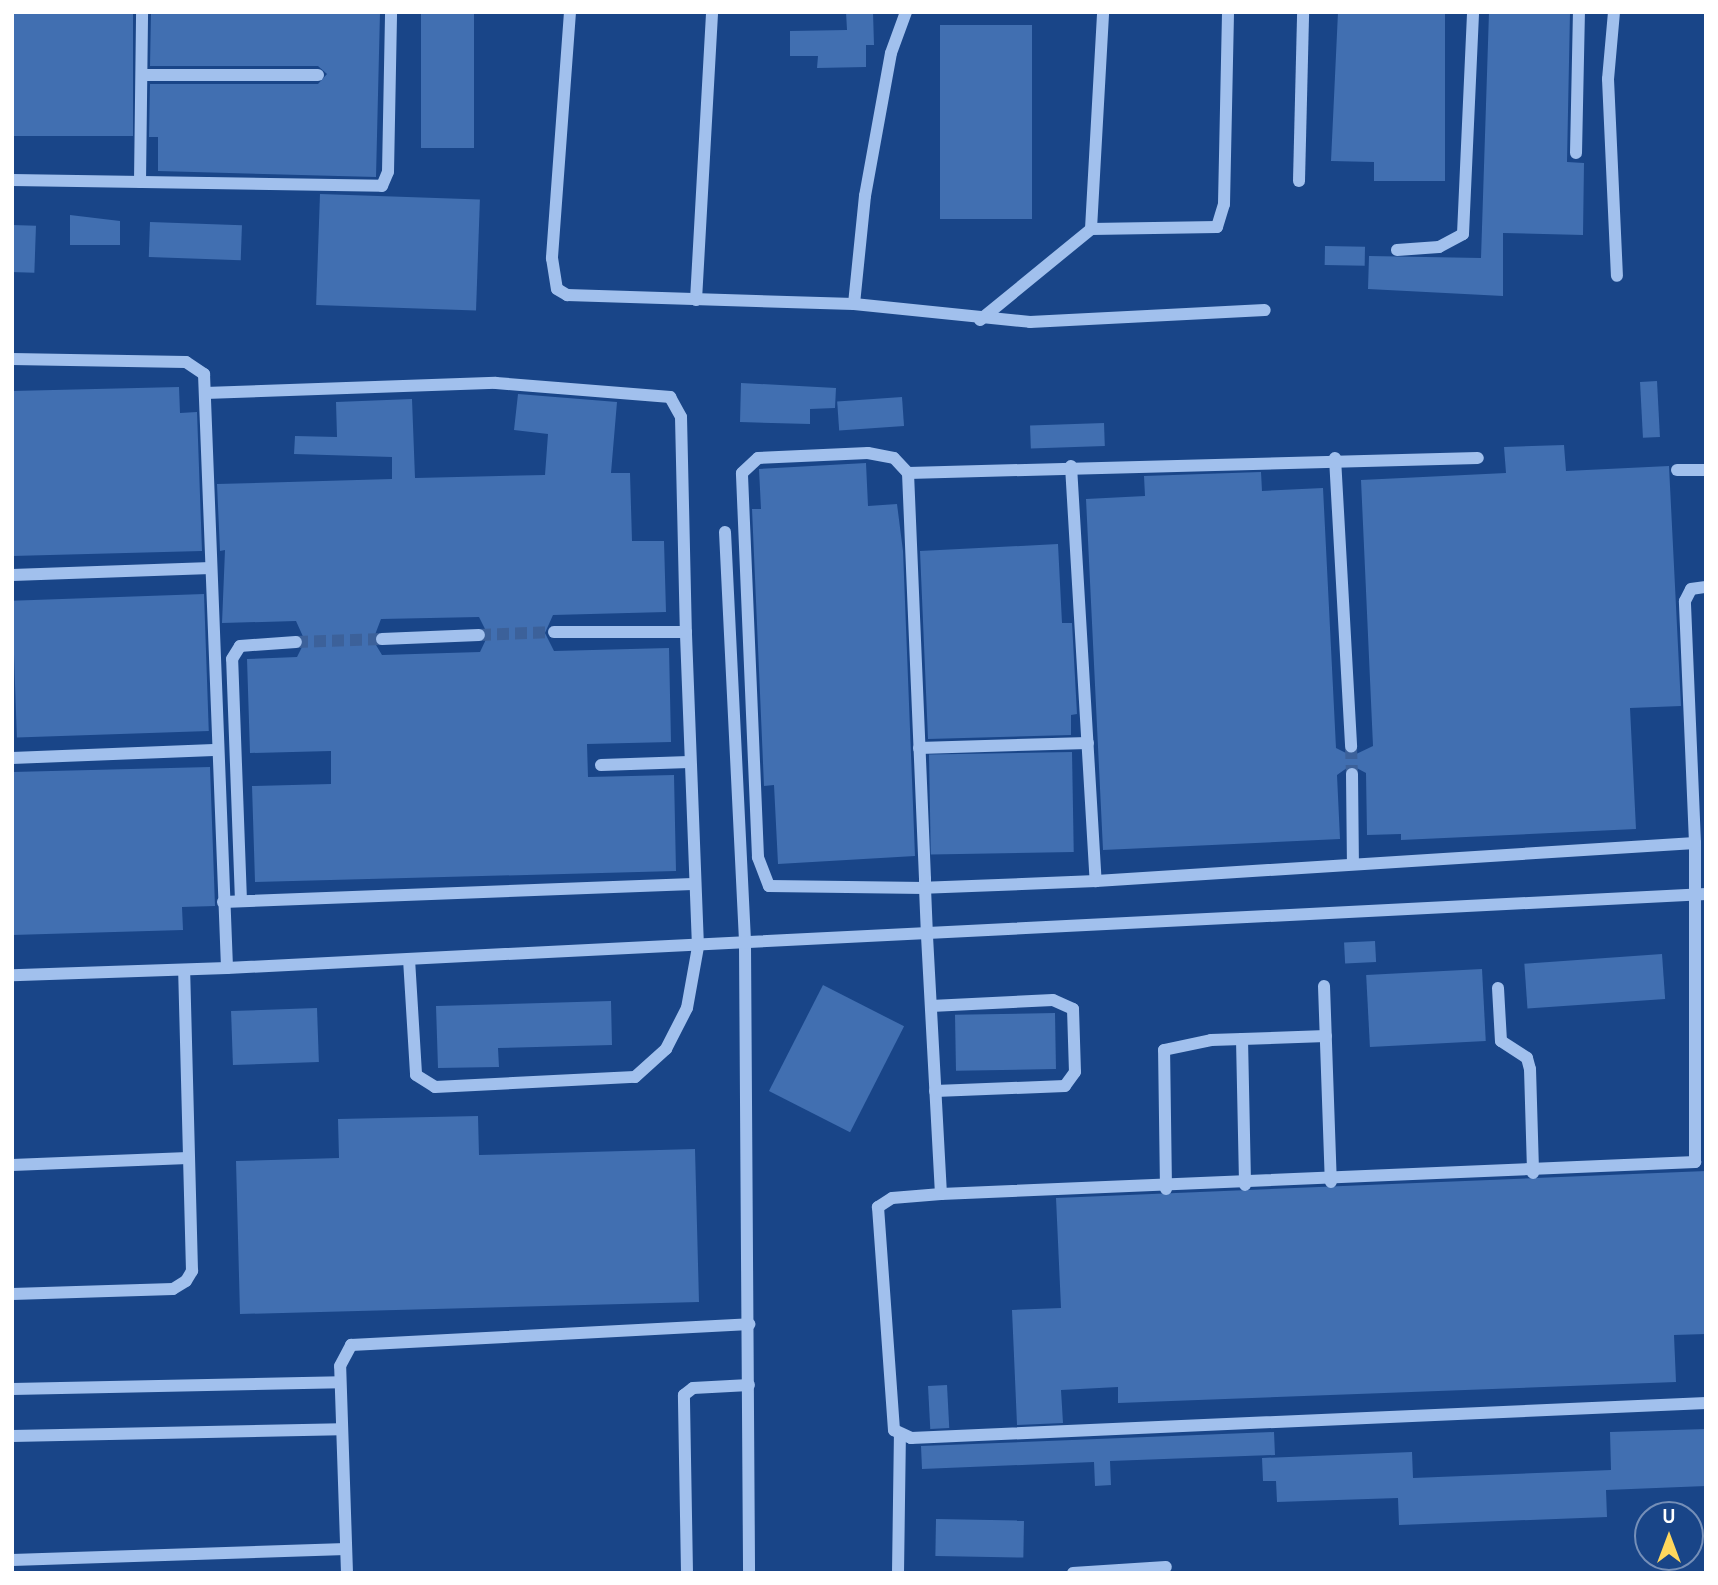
<!DOCTYPE html>
<style>
body{margin:0}
#map{position:relative;width:1718px;height:1585px;overflow:hidden;background:#194588;font-family:"Space Grotesk",sans-serif}
div>[style]{position:absolute}
.building>*{inset:0;background:#416fb1;transform-origin:0 0}
.minor-tunnel>*{height:12px;margin-top:-6px;transform-origin:0;background:repeating-linear-gradient(90deg,#3c619a 0 12px,transparent 0 18px)}
.minor>*{height:12px;margin:-6px;padding:0 6px;transform-origin:6px;border-radius:6px;background:#a1c0ed}
span{translate:-50% -50%;white-space:nowrap;text-align:center;line-height:1.15;-webkit-text-stroke:5px #194588;paint-order:stroke}
.frame{position:absolute;inset:0;border:14px solid #fff;pointer-events:none}
.north{position:absolute;left:1634px;top:1501px;width:70px;height:70px;box-sizing:border-box;background:#194588;border:2px solid #758fb8;border-radius:50%;rotate:0deg;font-size:19px;font-weight:700;line-height:28px;text-align:center;color:#fff}
.north::after{content:'';display:block;margin:auto;width:24px;height:32px;background:#ffd75d;clip-path:polygon(50% 0,100% 100%,50% 72%,0 100%)}
</style>
<div id="map">
<div class="building">
<i style="left:12px;top:12px;width:121px;height:124px"></i>
<i style="clip-path:polygon(151px 12px,380px 12px,376px 177px,158px 171px,158px 137px,149px 137px,150px 84px,318px 84px,327px 74px,318px 66px,150px 66px)"></i>
<i style="left:421px;top:12px;width:53px;height:136px"></i>
<i style="clip-path:polygon(846px 12px,873px 12px,874px 45px,866px 45px,866px 67px,817px 68px,818px 56px,790px 56px,790px 31px,847px 30px)"></i>
<i style="clip-path:polygon(1338px 12px,1445px 12px,1445px 181px,1374px 181px,1374px 162px,1331px 161px)"></i>
<i style="clip-path:polygon(1489px 12px,1570px 12px,1567px 162px,1584px 163px,1583px 235px,1503px 233px,1503px 296px,1368px 289px,1369px 256px,1481px 258px)"></i>
<i style="left:940px;top:25px;width:92px;height:194px"></i>
<i style="left:320px;top:194px;width:160px;height:111px;rotate:2deg"></i>
<i style="clip-path:polygon(70px 215px,120px 221px,120px 245px,70px 245px)"></i>
<i style="left:150px;top:222px;width:92px;height:35px;rotate:2deg"></i>
<i style="left:12px;top:225px;width:24px;height:47px;rotate:2deg"></i>
<i style="left:1325px;top:246px;width:40px;height:19px;rotate:1deg"></i>
<i style="left:1657px;top:381px;width:56px;height:17px;rotate:87deg"></i>
<i style="clip-path:polygon(741px 383px,836px 388px,835px 408px,810px 409px,810px 424px,740px 422px)"></i>
<i style="clip-path:polygon(179px 387px,180px 413px,197px 412px,202px 551px,12px 556px,12px 391px)"></i>
<i style="clip-path:polygon(evenodd,518px 394px,617px 402px,611px 473px,630px 473px,632px 541px,664px 541px,666px 612px,553px 615px,545px 633px,554px 651px,669px 648px,671px 742px,587px 744px,588px 777px,674px 775px,676px 871px,255px 882px,252px 786px,331px 784px,331px 751px,250px 753px,247px 659px,297px 657px,305px 641px,296px 621px,222px 623px,225px 550px,220px 551px,217px 484px,392px 479px,392px 457px,294px 454px,295px 436px,337px 437px,336px 402px,412px 399px,415px 478px,545px 475px,548px 434px,514px 430px,518px 394px,479px 617px,488px 635px,480px 652px,382px 655px,373px 640px,381px 619px,479px 617px)"></i>
<i style="left:902px;top:397px;width:29px;height:65px;rotate:86deg"></i>
<i style="left:1104px;top:423px;width:23px;height:74px;rotate:88deg"></i>
<i style="clip-path:polygon(1564px 445px,1566px 471px,1669px 466px,1681px 706px,1630px 708px,1636px 829px,1401px 840px,1401px 834px,1367px 835px,1366px 773px,1351px 765px,1337px 775px,1340px 839px,1103px 850px,1086px 499px,1145px 496px,1144px 476px,1261px 472px,1262px 491px,1323px 488px,1336px 748px,1352px 756px,1373px 746px,1361px 480px,1506px 473px,1504px 447px)"></i>
<i style="clip-path:polygon(866px 463px,868px 506px,897px 504px,903px 551px,915px 856px,778px 864px,774px 785px,764px 786px,752px 509px,761px 509px,759px 469px)"></i>
<i style="clip-path:polygon(1058px 544px,1062px 623px,1072px 623px,1077px 714px,1071px 715px,1071px 735px,928px 739px,920px 551px)"></i>
<i style="left:204px;top:594px;width:137px;height:192px;rotate:88deg"></i>
<i style="left:1072px;top:752px;width:100px;height:143px;rotate:89deg"></i>
<i style="clip-path:polygon(210px 767px,215px 906px,182px 907px,183px 930px,12px 935px,12px 772px)"></i>
<i style="left:1375px;top:941px;width:21px;height:31px;rotate:87deg"></i>
<i style="left:1662px;top:954px;width:45px;height:138px;rotate:86deg"></i>
<i style="left:1482px;top:969px;width:72px;height:116px;rotate:87deg"></i>
<i style="left:823px;top:985px;width:91px;height:119px;rotate:27deg"></i>
<i style="clip-path:polygon(611px 1001px,612px 1045px,498px 1048px,499px 1067px,438px 1068px,436px 1006px)"></i>
<i style="left:317px;top:1008px;width:54px;height:86px;rotate:88deg"></i>
<i style="left:1055px;top:1013px;width:56px;height:100px;rotate:89deg"></i>
<i style="clip-path:polygon(478px 1116px,479px 1155px,695px 1149px,699px 1302px,240px 1314px,236px 1161px,339px 1158px,338px 1119px)"></i>
<i style="clip-path:polygon(1706px 1171px,1706px 1334px,1674px 1335px,1676px 1382px,1118px 1403px,1118px 1387px,1061px 1390px,1063px 1423px,1017px 1425px,1012px 1310px,1061px 1308px,1056px 1198px)"></i>
<i style="left:947px;top:1385px;width:43px;height:19px;rotate:87deg"></i>
<i style="clip-path:polygon(1706px 1429px,1706px 1486px,1606px 1490px,1607px 1517px,1399px 1525px,1398px 1498px,1277px 1502px,1276px 1481px,1263px 1481px,1262px 1458px,1412px 1452px,1413px 1478px,1611px 1470px,1610px 1432px)"></i>
<i style="clip-path:polygon(1274px 1432px,1275px 1455px,1110px 1461px,1111px 1485px,1095px 1486px,1094px 1462px,922px 1469px,921px 1446px)"></i>
<i style="left:936px;top:1519px;width:88px;height:37px;rotate:1deg"></i>
</div>
<div class="minor-tunnel">
<i style="left:479px;top:635px;width:75px;rotate:-2.3deg"></i>
<i style="left:296px;top:642px;width:86px;rotate:-2deg"></i>
<i style="left:1351px;top:747px;width:27px;rotate:88deg"></i>
</div>
<div class="minor">
<i style="left:570px;top:12px;width:247px;rotate:94.2deg"></i>
<i style="left:552px;top:258px;width:31px;rotate:81deg"></i>
<i style="left:557px;top:289px;width:12px;rotate:31deg"></i>
<i style="left:567px;top:295px;width:287px;rotate:1.8deg"></i>
<i style="left:854px;top:304px;width:109px;rotate:-84.2deg"></i>
<i style="left:865px;top:196px;width:145px;rotate:-79.7deg"></i>
<i style="left:891px;top:53px;width:44px;rotate:-69.9deg"></i>
<i style="left:1614px;top:12px;width:67px;rotate:95.1deg"></i>
<i style="left:1608px;top:79px;width:197px;rotate:87.4deg"></i>
<i style="left:142px;top:75px;width:176px"></i>
<i style="left:1576px;top:153px;width:141px;rotate:-88.8deg"></i>
<i style="left:12px;top:180px;width:370px;rotate:0.9deg"></i>
<i style="left:382px;top:186px;width:15px;rotate:-67deg"></i>
<i style="left:388px;top:172px;width:160px;rotate:-88.9deg"></i>
<i style="left:1299px;top:181px;width:169px;rotate:-88.6deg"></i>
<i style="left:140px;top:182px;width:170px;rotate:-89.3deg"></i>
<i style="left:1091px;top:229px;width:126px;rotate:-0.9deg"></i>
<i style="left:1217px;top:227px;width:24px;rotate:-73deg"></i>
<i style="left:1224px;top:204px;width:192px;rotate:-88.8deg"></i>
<i style="left:1397px;top:250px;width:42px;rotate:-4.1deg"></i>
<i style="left:1439px;top:247px;width:27px;rotate:-28deg"></i>
<i style="left:1463px;top:234px;width:222px;rotate:-87.4deg"></i>
<i style="left:696px;top:300px;width:288px;rotate:-86.8deg"></i>
<i style="left:854px;top:304px;width:177px;rotate:5.8deg"></i>
<i style="left:1030px;top:322px;width:235px;rotate:-2.9deg"></i>
<i style="left:980px;top:320px;width:144px;rotate:-39.3deg"></i>
<i style="left:1091px;top:229px;width:217px;rotate:-86.8deg"></i>
<i style="left:12px;top:359px;width:174px;rotate:1deg"></i>
<i style="left:186px;top:362px;width:22px;rotate:34deg"></i>
<i style="left:204px;top:374px;width:594px;rotate:87.78deg"></i>
<i style="left:227px;top:968px;width:215px;rotate:178.1deg"></i>
<i style="left:205px;top:393px;width:291px;rotate:-2deg"></i>
<i style="left:496px;top:383px;width:175px;rotate:4.6deg"></i>
<i style="left:670px;top:397px;width:23px;rotate:61deg"></i>
<i style="left:681px;top:417px;width:215px;rotate:88.7deg"></i>
<i style="left:1335px;top:458px;width:289px;rotate:86.8deg"></i>
<i style="left:1071px;top:466px;width:416px;rotate:86.6deg"></i>
<i style="left:1677px;top:470px;width:29px"></i>
<i style="left:908px;top:473px;width:570px;rotate:-1.51deg"></i>
<i style="left:725px;top:532px;width:414px;rotate:87.2deg"></i>
<i style="left:745px;top:946px;width:627px;rotate:89.63deg"></i>
<i style="left:12px;top:575px;width:199px;rotate:-2deg"></i>
<i style="left:382px;top:639px;width:97px;rotate:-2.4deg"></i>
<i style="left:919px;top:748px;width:169px;rotate:-1.7deg"></i>
<i style="left:12px;top:758px;width:202px;rotate:-2.3deg"></i>
<i style="left:601px;top:765px;width:88px;rotate:-2deg"></i>
<i style="left:1352px;top:774px;width:90px;rotate:89.4deg"></i>
<i style="left:1695px;top:843px;width:600px;rotate:176.37deg"></i>
<i style="left:1096px;top:881px;width:171px;rotate:177.7deg"></i>
<i style="left:925px;top:888px;width:156px;rotate:-179.3deg"></i>
<i style="left:769px;top:886px;width:31px;rotate:-111deg"></i>
<i style="left:758px;top:857px;width:384px;rotate:-92.4deg"></i>
<i style="left:742px;top:473px;width:22px;rotate:-43deg"></i>
<i style="left:758px;top:458px;width:110px;rotate:-2.6deg"></i>
<i style="left:868px;top:453px;width:26px;rotate:11deg"></i>
<i style="left:894px;top:458px;width:21px;rotate:47deg"></i>
<i style="left:908px;top:473px;width:406px;rotate:87.6deg"></i>
<i style="left:925px;top:879px;width:9px;rotate:90deg"></i>
<i style="left:925px;top:888px;width:48px;rotate:87.6deg"></i>
<i style="left:927px;top:936px;width:258px;rotate:86.9deg"></i>
<i style="left:941px;top:1194px;width:49px;rotate:175.3deg"></i>
<i style="left:892px;top:1198px;width:17px;rotate:147deg"></i>
<i style="left:878px;top:1207px;width:224px;rotate:85.9deg"></i>
<i style="left:894px;top:1430px;width:19px;rotate:25deg"></i>
<i style="left:911px;top:1438px;width:796px;rotate:-2.52deg"></i>
<i style="left:241px;top:901px;width:242px;rotate:-92.1deg"></i>
<i style="left:232px;top:659px;width:15px;rotate:-58deg"></i>
<i style="left:240px;top:646px;width:56px;rotate:-4.1deg"></i>
<i style="left:223px;top:902px;width:470px;rotate:-2.2deg"></i>
<i style="left:409px;top:959px;width:116px;rotate:86.5deg"></i>
<i style="left:416px;top:1075px;width:22px;rotate:32deg"></i>
<i style="left:435px;top:1087px;width:200px;rotate:-2.9deg"></i>
<i style="left:635px;top:1077px;width:42px;rotate:-42.1deg"></i>
<i style="left:666px;top:1049px;width:46px;rotate:-62.9deg"></i>
<i style="left:687px;top:1008px;width:62px;rotate:-79.8deg"></i>
<i style="left:698px;top:947px;width:315px;rotate:-92.2deg"></i>
<i style="left:686px;top:632px;width:132px;rotate:180deg"></i>
<i style="left:227px;top:968px;width:1481px;rotate:-2.86deg"></i>
<i style="left:1324px;top:986px;width:196px;rotate:88deg"></i>
<i style="left:1498px;top:988px;width:53px;rotate:86.8deg"></i>
<i style="left:1501px;top:1041px;width:31px;rotate:33deg"></i>
<i style="left:1527px;top:1058px;width:11px;rotate:75deg"></i>
<i style="left:1530px;top:1069px;width:104px;rotate:88.3deg"></i>
<i style="left:931px;top:1006px;width:122px;rotate:-2.8deg"></i>
<i style="left:1053px;top:1000px;width:22px;rotate:24deg"></i>
<i style="left:1073px;top:1009px;width:63px;rotate:88.2deg"></i>
<i style="left:1075px;top:1072px;width:17px;rotate:126deg"></i>
<i style="left:1065px;top:1086px;width:130px;rotate:177.8deg"></i>
<i style="left:1242px;top:1039px;width:84px;rotate:-2deg"></i>
<i style="left:12px;top:1165px;width:176px;rotate:-2.3deg"></i>
<i style="left:1166px;top:1189px;width:139px;rotate:-90.8deg"></i>
<i style="left:1164px;top:1050px;width:48px;rotate:-12deg"></i>
<i style="left:1211px;top:1040px;width:31px;rotate:-2deg"></i>
<i style="left:1242px;top:1039px;width:146px;rotate:88.8deg"></i>
<i style="left:941px;top:1194px;width:755px;rotate:-2.43deg"></i>
<i style="left:1695px;top:1162px;width:319px;rotate:-90deg"></i>
<i style="left:1695px;top:843px;width:242px;rotate:-92.4deg"></i>
<i style="left:1685px;top:601px;width:13px;rotate:-63deg"></i>
<i style="left:1691px;top:589px;width:15px;rotate:-8deg"></i>
<i style="left:12px;top:1294px;width:161px;rotate:-1.8deg"></i>
<i style="left:173px;top:1289px;width:15px;rotate:-32deg"></i>
<i style="left:186px;top:1281px;width:12px;rotate:-59deg"></i>
<i style="left:192px;top:1271px;width:299px;rotate:-91.5deg"></i>
<i style="left:12px;top:1389px;width:328px;rotate:-1.2deg"></i>
<i style="left:12px;top:1436px;width:328px;rotate:-1.2deg"></i>
<i style="left:12px;top:1560px;width:334px;rotate:-1.9deg"></i>
<i style="left:347px;top:1573px;width:207px;rotate:-91.9deg"></i>
<i style="left:340px;top:1366px;width:24px;rotate:-62deg"></i>
<i style="left:351px;top:1345px;width:399px;rotate:-3deg"></i>
<i style="left:687px;top:1573px;width:178px;rotate:-91deg"></i>
<i style="left:684px;top:1395px;width:11px;rotate:-38deg"></i>
<i style="left:693px;top:1388px;width:56px;rotate:-3.1deg"></i>
<i style="left:898px;top:1573px;width:138px;rotate:-89.2deg"></i>
<i style="left:1073px;top:1573px;width:93px;rotate:-3.7deg"></i>
</div>
<div class="frame"></div>
<div class="north">U</div>
</div>
